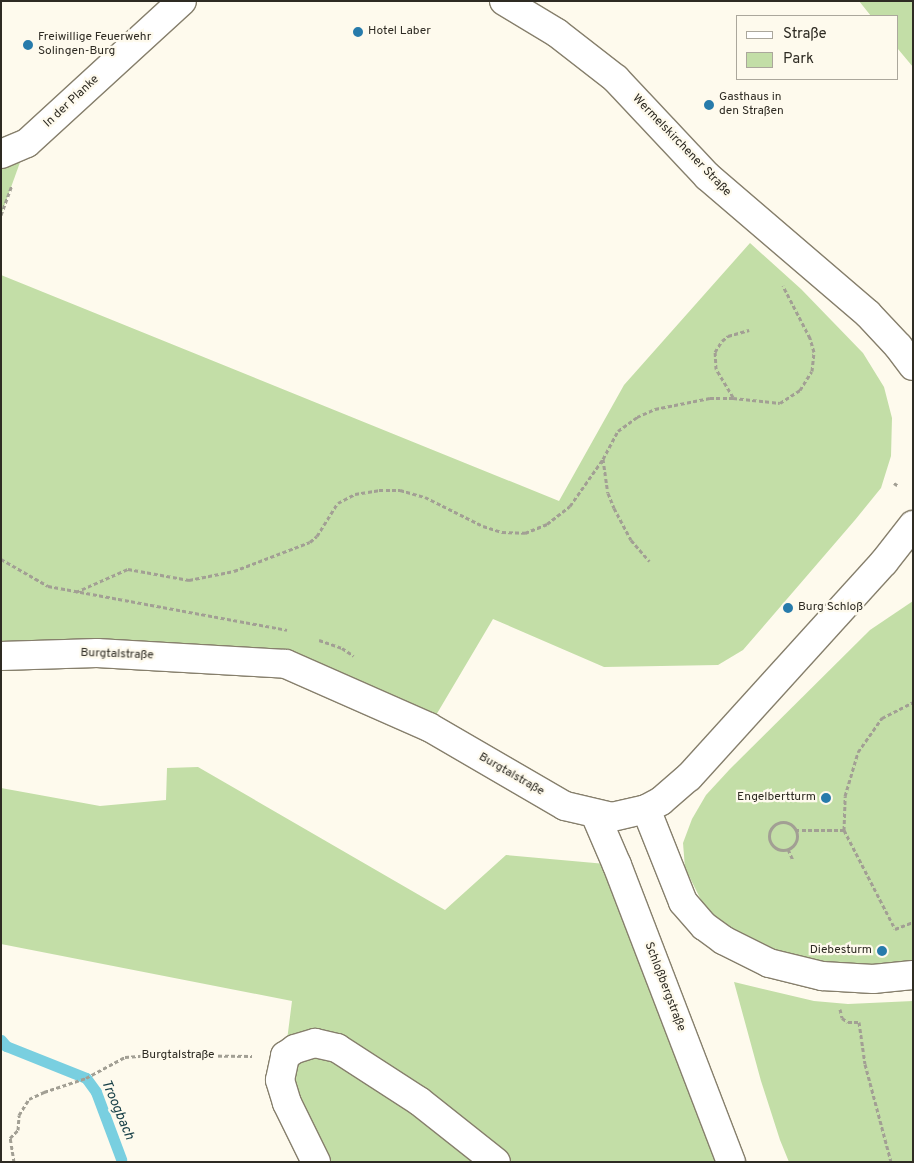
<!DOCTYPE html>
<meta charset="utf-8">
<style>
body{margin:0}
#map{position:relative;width:914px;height:1163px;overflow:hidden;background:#fefaed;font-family:Overpass,sans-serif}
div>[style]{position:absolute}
.green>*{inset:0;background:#c3dea7}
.stream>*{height:11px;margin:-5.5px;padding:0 5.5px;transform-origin:5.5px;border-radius:5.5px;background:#79cfe0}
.path>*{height:3px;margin-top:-1.5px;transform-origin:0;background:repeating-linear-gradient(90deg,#a29f94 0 4px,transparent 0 6.5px)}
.path>.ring{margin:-1.5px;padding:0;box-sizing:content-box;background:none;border:3px solid #a29f94;border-radius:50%}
.roads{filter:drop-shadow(1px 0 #867f6c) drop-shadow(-1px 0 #867f6c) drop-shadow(0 1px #867f6c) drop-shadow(0 -1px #867f6c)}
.minor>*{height:28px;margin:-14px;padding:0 14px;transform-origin:14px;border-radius:14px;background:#fff}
.major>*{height:28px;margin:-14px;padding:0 14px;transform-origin:14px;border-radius:14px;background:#fff}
.dots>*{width:14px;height:14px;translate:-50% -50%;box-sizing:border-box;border:2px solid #fefaed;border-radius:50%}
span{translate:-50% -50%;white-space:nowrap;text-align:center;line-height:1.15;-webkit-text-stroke:4.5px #fefaed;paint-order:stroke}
.poi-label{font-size:12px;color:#2e2b23}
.left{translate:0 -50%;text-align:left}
.right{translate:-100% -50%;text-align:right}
.street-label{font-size:12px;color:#2e2b23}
.water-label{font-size:14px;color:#194149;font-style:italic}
.frame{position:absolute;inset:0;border:2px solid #2e2b23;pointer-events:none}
.legend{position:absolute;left:736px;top:15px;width:162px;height:65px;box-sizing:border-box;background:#fefaed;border:1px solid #aba79c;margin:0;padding:6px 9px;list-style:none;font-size:15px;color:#2e2b23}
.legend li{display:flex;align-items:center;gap:10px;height:25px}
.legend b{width:25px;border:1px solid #aba79c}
</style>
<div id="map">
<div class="green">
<i style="clip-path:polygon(859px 1px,913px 1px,913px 67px,898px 49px,898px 16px,871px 16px)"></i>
<i style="clip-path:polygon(27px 143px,1px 215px,1px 154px)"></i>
<i style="clip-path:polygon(750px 243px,801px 289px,863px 353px,884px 387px,892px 418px,891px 456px,881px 488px,855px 520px,743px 650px,718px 665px,604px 667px,493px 619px,429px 727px,286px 664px,1px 656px,1px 275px,559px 501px,624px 385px)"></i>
<i style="clip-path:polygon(913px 601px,913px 966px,845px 968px,793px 957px,728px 929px,707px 912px,685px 868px,683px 843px,692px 819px,706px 795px,730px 769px,870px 630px)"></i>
<i style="clip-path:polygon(198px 767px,445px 910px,506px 855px,617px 865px,732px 1162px,316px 1162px,285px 1056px,292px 1001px,1px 944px,1px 788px,100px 806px,166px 800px,167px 768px)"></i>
<i style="clip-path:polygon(734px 982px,814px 1001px,848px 1004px,913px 1001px,913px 1162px,789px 1162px,780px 1140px,761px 1081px)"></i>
</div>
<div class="stream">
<i style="left:1px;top:1040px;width:8px;rotate:50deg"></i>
<i style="left:6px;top:1046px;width:86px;rotate:21.8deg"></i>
<i style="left:86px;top:1078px;width:17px;rotate:54deg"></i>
<i style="left:96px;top:1092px;width:72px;rotate:69.5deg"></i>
</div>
<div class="path">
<i style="left:1px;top:215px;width:32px;rotate:-70deg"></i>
<i style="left:733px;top:397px;width:33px;rotate:-121deg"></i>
<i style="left:716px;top:369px;width:17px;rotate:-93deg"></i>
<i style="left:715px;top:352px;width:13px;rotate:-58deg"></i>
<i style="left:722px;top:341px;width:8px;rotate:-40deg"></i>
<i style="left:728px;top:336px;width:22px;rotate:-16deg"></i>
<i style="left:603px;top:459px;width:34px;rotate:82deg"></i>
<i style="left:608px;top:493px;width:16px;rotate:68deg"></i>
<i style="left:614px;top:508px;width:36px;rotate:62deg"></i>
<i style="left:631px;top:540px;width:28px;rotate:49deg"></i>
<i style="left:894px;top:483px;width:4px;rotate:34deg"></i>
<i style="left:1px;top:559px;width:54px;rotate:29.9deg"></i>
<i style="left:48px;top:586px;width:243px;rotate:10.4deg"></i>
<i style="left:76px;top:592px;width:57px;rotate:-23.9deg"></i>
<i style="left:128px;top:569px;width:62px;rotate:10.2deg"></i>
<i style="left:189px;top:580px;width:46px;rotate:-11.3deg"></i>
<i style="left:234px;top:571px;width:81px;rotate:-20.9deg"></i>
<i style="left:310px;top:542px;width:9px;rotate:-41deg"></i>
<i style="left:317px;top:536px;width:39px;rotate:-58deg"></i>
<i style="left:338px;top:503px;width:19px;rotate:-28deg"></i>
<i style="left:355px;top:494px;width:24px;rotate:-9deg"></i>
<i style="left:379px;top:490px;width:21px"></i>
<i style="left:400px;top:490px;width:26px;rotate:16deg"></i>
<i style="left:425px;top:497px;width:65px;rotate:26.6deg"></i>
<i style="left:483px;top:526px;width:20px;rotate:18deg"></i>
<i style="left:502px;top:532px;width:23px;rotate:2deg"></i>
<i style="left:525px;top:533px;width:24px;rotate:-22deg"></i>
<i style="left:547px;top:524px;width:29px;rotate:-38deg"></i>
<i style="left:570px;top:506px;width:57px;rotate:-54.9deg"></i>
<i style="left:603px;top:459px;width:32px;rotate:-62deg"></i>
<i style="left:618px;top:431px;width:24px;rotate:-36deg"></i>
<i style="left:637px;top:417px;width:20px;rotate:-24deg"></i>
<i style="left:655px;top:409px;width:56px;rotate:-11.3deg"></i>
<i style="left:710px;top:398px;width:23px"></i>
<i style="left:733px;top:398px;width:47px;rotate:6.1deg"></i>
<i style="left:780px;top:403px;width:24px;rotate:-33deg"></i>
<i style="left:800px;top:390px;width:22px;rotate:-58deg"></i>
<i style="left:812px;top:371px;width:19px;rotate:-84deg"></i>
<i style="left:814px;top:352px;width:15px;rotate:-106deg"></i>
<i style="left:810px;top:338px;width:59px;rotate:-117.4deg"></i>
<i style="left:319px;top:640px;width:24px;rotate:19deg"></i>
<i style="left:342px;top:648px;width:14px;rotate:34deg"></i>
<i class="ring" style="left:769px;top:822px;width:25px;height:25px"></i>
<i style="left:795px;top:830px;width:49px"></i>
<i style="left:844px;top:830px;width:111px;rotate:62.7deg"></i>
<i style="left:895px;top:929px;width:19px;rotate:-21deg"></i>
<i style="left:844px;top:830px;width:34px;rotate:-88deg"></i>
<i style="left:845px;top:796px;width:46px;rotate:-73.5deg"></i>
<i style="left:858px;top:752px;width:42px;rotate:-54.8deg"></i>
<i style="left:882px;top:718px;width:35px;rotate:-27deg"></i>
<i style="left:788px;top:849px;width:12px;rotate:66deg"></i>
<i style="left:840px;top:1009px;width:9px;rotate:77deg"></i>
<i style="left:842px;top:1018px;width:7px;rotate:34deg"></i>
<i style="left:848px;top:1022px;width:11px"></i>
<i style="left:859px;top:1022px;width:42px;rotate:81.9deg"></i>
<i style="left:865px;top:1064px;width:101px;rotate:75.1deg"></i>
<i style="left:14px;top:1162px;width:24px;rotate:-99deg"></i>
<i style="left:10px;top:1138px;width:11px;rotate:-45deg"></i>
<i style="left:18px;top:1130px;width:15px;rotate:-86deg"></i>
<i style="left:19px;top:1115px;width:19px;rotate:-58deg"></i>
<i style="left:29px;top:1099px;width:17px;rotate:-25deg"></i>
<i style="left:44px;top:1092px;width:44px;rotate:-18.4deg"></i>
<i style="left:86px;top:1078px;width:44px;rotate:-28.3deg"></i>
<i style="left:125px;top:1057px;width:28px;rotate:-4deg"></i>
<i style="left:153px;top:1055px;width:99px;rotate:0.6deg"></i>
</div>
<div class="roads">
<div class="minor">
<i style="left:1px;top:154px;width:28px;rotate:-23deg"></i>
<i style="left:27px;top:143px;width:210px;rotate:-42.5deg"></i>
<i style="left:646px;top:809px;width:100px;rotate:68.3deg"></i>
<i style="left:683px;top:902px;width:32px;rotate:49deg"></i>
<i style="left:704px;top:926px;width:24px;rotate:36deg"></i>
<i style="left:723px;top:940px;width:51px;rotate:26.6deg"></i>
<i style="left:769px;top:963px;width:55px;rotate:13.8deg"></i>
<i style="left:822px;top:976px;width:51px;rotate:3.4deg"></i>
<i style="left:873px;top:979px;width:40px;rotate:-5.7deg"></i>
<i style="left:595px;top:814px;width:56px;rotate:66.7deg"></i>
<i style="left:617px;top:865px;width:318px;rotate:69deg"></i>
<i style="left:316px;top:1162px;width:66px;rotate:-116.2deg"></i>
<i style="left:287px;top:1103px;width:24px;rotate:-107deg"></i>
<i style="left:280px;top:1080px;width:25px;rotate:-78deg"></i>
<i style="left:285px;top:1056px;width:12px;rotate:-35deg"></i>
<i style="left:295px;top:1049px;width:21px;rotate:-17deg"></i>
<i style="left:315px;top:1043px;width:23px;rotate:13deg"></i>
<i style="left:337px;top:1048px;width:98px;rotate:32.9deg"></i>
<i style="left:419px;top:1101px;width:98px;rotate:38.4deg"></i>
</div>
<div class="major">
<i style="left:504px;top:1px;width:62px;rotate:31.1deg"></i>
<i style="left:557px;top:33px;width:75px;rotate:37.9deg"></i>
<i style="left:616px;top:79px;width:133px;rotate:46.8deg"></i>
<i style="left:707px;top:176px;width:212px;rotate:40.6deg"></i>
<i style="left:868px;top:314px;width:44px;rotate:46.8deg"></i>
<i style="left:898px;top:346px;width:25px;rotate:53deg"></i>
<i style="left:1px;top:656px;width:96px;rotate:-1.8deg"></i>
<i style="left:97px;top:653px;width:189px;rotate:3.3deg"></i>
<i style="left:286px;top:664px;width:156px;rotate:23.8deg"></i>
<i style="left:429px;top:727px;width:157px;rotate:30.2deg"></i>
<i style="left:565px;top:806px;width:48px;rotate:13.2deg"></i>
<i style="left:612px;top:817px;width:35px;rotate:-13deg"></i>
<i style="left:646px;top:809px;width:17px;rotate:-28deg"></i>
<i style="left:661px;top:801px;width:37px;rotate:-41deg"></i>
<i style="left:689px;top:777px;width:290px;rotate:-47.8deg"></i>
<i style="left:884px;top:562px;width:47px;rotate:-51.9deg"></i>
</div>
</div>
<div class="dots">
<i style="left:358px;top:32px;background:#277bab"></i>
<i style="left:28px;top:45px;background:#277bab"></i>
<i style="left:709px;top:105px;background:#277bab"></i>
<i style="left:788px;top:608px;background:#277bab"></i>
<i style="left:826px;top:798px;background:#277bab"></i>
<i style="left:882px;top:951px;background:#277bab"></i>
</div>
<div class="poi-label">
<span class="left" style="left:368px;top:32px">Hotel Laber</span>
<span class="left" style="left:38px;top:45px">Freiwillige Feuerwehr<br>Solingen-Burg</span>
<span class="left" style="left:719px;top:105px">Gasthaus in<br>den Straßen</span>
<span class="left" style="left:798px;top:608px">Burg Schloß</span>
<span class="right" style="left:816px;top:798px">Engelbertturm</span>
<span class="right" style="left:872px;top:951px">Diebesturm</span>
</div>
<div class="street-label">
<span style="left:72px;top:102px;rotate:-43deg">In der Planke</span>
<span style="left:681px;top:146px;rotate:46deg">Wermelskirchener Straße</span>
<span style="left:117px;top:655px;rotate:2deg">Burgtalstraße</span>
<span style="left:511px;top:775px;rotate:30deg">Burgtalstraße</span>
<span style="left:664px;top:987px;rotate:69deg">Schloßbergstraße</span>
<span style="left:178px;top:1056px">Burgtalstraße</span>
</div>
<div class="water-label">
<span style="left:117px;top:1110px;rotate:67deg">Troogbach</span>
</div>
<div class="frame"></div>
<ul class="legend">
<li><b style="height:6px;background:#fff"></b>Straße</li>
<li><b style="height:14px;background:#c3dea7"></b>Park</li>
</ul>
</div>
